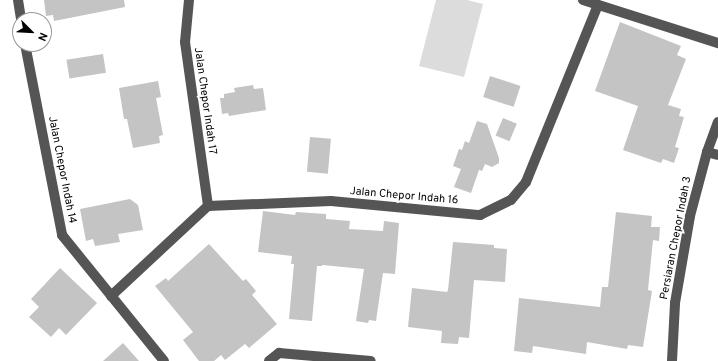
<!DOCTYPE html>
<style>
body{margin:0}
#map{position:relative;width:718px;height:361px;overflow:hidden;background:#fff;font-family:Overpass,sans-serif}
div>[style]{position:absolute}
.green>*{inset:0;background:#dcdcdc}
.building>*{inset:0;background:#c4c4c4;transform-origin:0 0}
.minor>*{height:10px;margin:-5px;padding:0 5px;transform-origin:5px;border-radius:5px;background:#555}
span{translate:-50% -50%;white-space:nowrap;text-align:center;line-height:1.15;-webkit-text-stroke:3.5px #fff;paint-order:stroke}
.street-label{font-size:11px;color:#000}
.north{position:absolute;left:12px;top:12px;width:40px;height:40px;box-sizing:border-box;background:#fff;border:1px solid #999;border-radius:50%;rotate:114deg;font-size:11px;font-weight:700;line-height:16px;text-align:center;color:#000}
.north::after{content:'';display:block;margin:auto;width:14px;height:18px;background:#000;clip-path:polygon(50% 0,100% 100%,50% 72%,0 100%)}
</style>
<div id="map">
<div class="green">
<i style="clip-path:polygon(436px 0,467px 0,483px 4px,464px 77px,419px 66px)"></i>
</div>
<div class="building">
<i style="clip-path:polygon(44px 0,124px 0,125px 7px,54px 21px,53px 15px,46px 16px)"></i>
<i style="clip-path:polygon(620px 22px,681px 46px,677px 55px,686px 59px,668px 105px,681px 109px,679px 116px,684px 117px,675px 147px,679px 148px,674px 163px,663px 159px,661px 163px,623px 150px,638px 106px,595px 91px)"></i>
<i style="left:103px;top:54px;width:19px;height:37px;rotate:81deg"></i>
<i style="left:490px;top:76px;width:32px;height:22px;rotate:18deg"></i>
<i style="clip-path:polygon(158px 81px,161px 97px,156px 98px,163px 135px,159px 136px,160px 143px,133px 148px,127px 119px,124px 119px,119px 88px)"></i>
<i style="clip-path:polygon(253px 85px,254px 89px,263px 88px,266px 110px,229px 116px,228px 113px,222px 114px,220px 98px,224px 98px,224px 94px,235px 92px,234px 88px)"></i>
<i style="left:503px;top:118px;width:15px;height:19px;rotate:23deg"></i>
<i style="clip-path:polygon(477px 121px,487px 124px,499px 158px,499px 163px,492px 167px,485px 164px,482px 171px,479px 170px,471px 193px,454px 187px,461px 169px,453px 166px,459px 149px,462px 150px,465px 141px,469px 143px)"></i>
<i style="left:310px;top:137px;width:21px;height:35px;rotate:5deg"></i>
<i style="clip-path:polygon(130px 199px,138px 205px,143px 230px,118px 234px,120px 242px,95px 246px,93px 239px,86px 241px,80px 209px)"></i>
<i style="clip-path:polygon(263px 211px,295px 215px,296px 212px,326px 214px,326px 219px,350px 221px,349px 229px,383px 231px,384px 221px,399px 223px,395px 274px,383px 273px,376px 321px,369px 320px,368px 323px,356px 321px,364px 269px,322px 265px,322px 266px,317px 266px,312px 321px,289px 319px,294px 264px,291px 264px,292px 256px,258px 252px)"></i>
<i style="clip-path:polygon(616px 212px,652px 216px,651px 227px,660px 227px,659px 241px,653px 240px,648px 290px,652px 291px,643px 347px,628px 345px,627px 349px,587px 342px,586px 354px,533px 346px,532px 353px,514px 351px,519px 298px,600px 307px,602px 287px,608px 287px)"></i>
<i style="clip-path:polygon(453px 242px,494px 245px,494px 248px,507px 249px,505px 282px,474px 280px,469px 338px,459px 337px,458px 344px,441px 343px,442px 331px,408px 327px,412px 288px,447px 292px,448px 290px)"></i>
<i style="clip-path:polygon(209px 244px,243px 281px,246px 279px,256px 291px,252px 295px,277px 324px,249px 348px,245px 344px,225px 360px,221px 355px,214px 361px,199px 361px,183px 340px,193px 332px,155px 286px,166px 278px,168px 281px)"></i>
<i style="clip-path:polygon(60px 268px,97px 303px,66px 335px,59px 328px,51px 337px,29px 317px,39px 307px,31px 299px)"></i>
<i style="clip-path:polygon(123px 343px,139px 361px,103px 361px)"></i>
</div>
<div class="minor">
<i style="left:18px;top:0;width:20px;rotate:81deg"></i>
<i style="left:189px;top:0;width:42px;rotate:95.4deg"></i>
<i style="left:185px;top:42px;width:166px;rotate:82deg"></i>
<i style="left:583px;top:0;width:142px;rotate:17.7deg"></i>
<i style="left:25px;top:44px;width:195px;rotate:79deg"></i>
<i style="left:62px;top:235px;width:162px;rotate:51deg"></i>
<i style="left:707px;top:152px;width:11px;rotate:15deg"></i>
<i style="left:111px;top:296px;width:132px;rotate:-42.9deg"></i>
<i style="left:208px;top:206px;width:123px;rotate:-2.3deg"></i>
<i style="left:331px;top:201px;width:150px;rotate:5.4deg"></i>
<i style="left:480px;top:215px;width:34px;rotate:-26deg"></i>
<i style="left:511px;top:200px;width:23px;rotate:-50deg"></i>
<i style="left:526px;top:182px;width:191px;rotate:-67.9deg"></i>
<i style="left:269px;top:361px;width:13px;rotate:-39deg"></i>
<i style="left:279px;top:353px;width:92px;rotate:5deg"></i>
<i style="left:672px;top:361px;width:58px;rotate:-87deg"></i>
<i style="left:675px;top:303px;width:88px;rotate:-80.2deg"></i>
<i style="left:690px;top:216px;width:66px;rotate:-75.1deg"></i>
<i style="left:707px;top:152px;width:32px;rotate:-70deg"></i>
</div>
<div class="street-label">
<span style="left:205px;top:101px;rotate:82deg">Jalan Chepor Indah 17</span>
<span style="left:62px;top:170px;rotate:79deg">Jalan Chepor Indah 14</span>
<span style="left:404px;top:196px;rotate:5deg">Jalan Chepor Indah 16</span>
<span style="left:676px;top:238px;rotate:-79deg">Persiaran Chepor Indah 3</span>
</div>
<div class="north">N</div>
</div>
